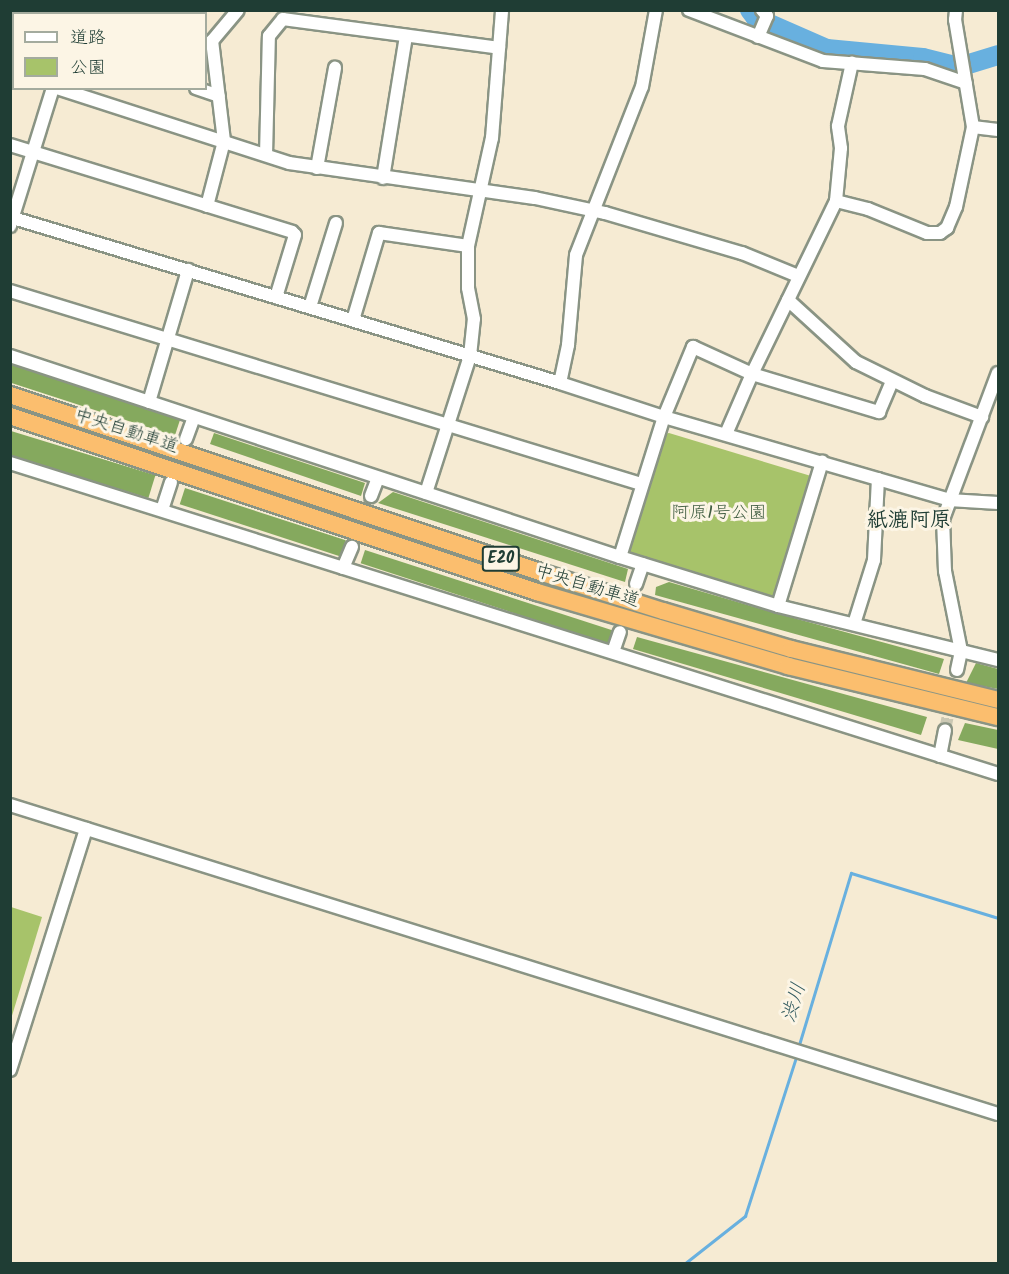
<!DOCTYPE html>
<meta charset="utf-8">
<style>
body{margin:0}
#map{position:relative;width:1009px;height:1274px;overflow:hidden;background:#f6ebd3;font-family:Kalam,"Klee One",sans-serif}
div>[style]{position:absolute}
.green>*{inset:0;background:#a7c36a}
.forest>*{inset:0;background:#85a95e;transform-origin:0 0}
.stream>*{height:3px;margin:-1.5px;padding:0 1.5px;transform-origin:1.5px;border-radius:1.5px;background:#68b0df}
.river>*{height:20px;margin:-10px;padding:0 10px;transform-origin:10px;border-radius:10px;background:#68b0df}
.minor-tunnel>*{height:12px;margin-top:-6px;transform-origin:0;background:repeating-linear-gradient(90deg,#cbc8b3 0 12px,transparent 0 18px)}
.roads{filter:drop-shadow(2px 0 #8a9484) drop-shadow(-2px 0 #8a9484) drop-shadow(0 2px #8a9484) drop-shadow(0 -2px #8a9484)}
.minor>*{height:12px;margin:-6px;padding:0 6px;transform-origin:6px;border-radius:6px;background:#fff}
.highway>*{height:16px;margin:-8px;padding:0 8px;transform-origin:8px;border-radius:8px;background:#fbbe6e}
span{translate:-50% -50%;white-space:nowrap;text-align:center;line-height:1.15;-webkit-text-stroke:6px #fcf5e5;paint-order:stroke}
.shield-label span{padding:2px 4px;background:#fcf5e5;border:2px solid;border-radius:4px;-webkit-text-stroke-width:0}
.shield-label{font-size:16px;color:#1f3d34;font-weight:700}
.street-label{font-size:18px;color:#1f3d34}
.park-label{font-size:18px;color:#415e42}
.water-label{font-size:20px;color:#315a5f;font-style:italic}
.quarter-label{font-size:21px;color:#1f3d34;font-weight:700}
.frame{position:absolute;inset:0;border:12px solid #1f3d34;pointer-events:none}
.legend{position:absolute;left:12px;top:12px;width:195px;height:78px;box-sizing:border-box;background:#fcf5e5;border:2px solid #a4ab9e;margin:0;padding:8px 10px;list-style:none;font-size:18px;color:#1f3d34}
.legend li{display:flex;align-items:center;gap:12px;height:30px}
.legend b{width:30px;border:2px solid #a4ab9e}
</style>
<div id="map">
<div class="green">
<i style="clip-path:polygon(669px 433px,811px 476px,776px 597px,628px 553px,664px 434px)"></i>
<i style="clip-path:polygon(11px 907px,42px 917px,11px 1019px,10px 907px)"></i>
</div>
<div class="forest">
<i style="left:11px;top:364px;width:178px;height:18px;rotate:18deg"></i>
<i style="left:11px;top:431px;width:151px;height:24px;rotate:17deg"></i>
<i style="clip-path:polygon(214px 433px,365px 483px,361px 496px,210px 444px)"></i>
<i style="left:185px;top:488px;width:169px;height:17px;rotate:18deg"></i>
<i style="clip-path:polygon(393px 492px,628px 569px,625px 582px,378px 503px)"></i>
<i style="left:365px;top:550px;width:260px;height:14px;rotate:18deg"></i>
<i style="clip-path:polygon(669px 582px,779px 614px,944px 659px,939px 674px,655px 595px,656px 587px)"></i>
<i style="clip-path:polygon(637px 637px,927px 717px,921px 735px,633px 649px)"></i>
<i style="clip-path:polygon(976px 663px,998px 669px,998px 689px,966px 683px)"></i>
<i style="clip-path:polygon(965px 723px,998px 730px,998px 749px,958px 740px)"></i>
</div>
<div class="stream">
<i style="left:798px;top:1048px;width:183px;rotate:-73.2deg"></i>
<i style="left:851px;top:873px;width:154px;rotate:17deg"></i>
<i style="left:684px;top:1264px;width:78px;rotate:-38.2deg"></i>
<i style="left:745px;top:1216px;width:170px;rotate:-72.2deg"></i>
</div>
<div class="river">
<i style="left:750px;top:10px;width:10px;rotate:53deg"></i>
<i style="left:756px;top:18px;width:77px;rotate:23.6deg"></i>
<i style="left:827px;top:49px;width:96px;rotate:5.4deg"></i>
<i style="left:923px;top:58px;width:37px;rotate:14deg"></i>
<i style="left:959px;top:67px;width:41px;rotate:-17.1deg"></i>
</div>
<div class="minor-tunnel">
<i style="left:352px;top:547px;width:54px;rotate:-69.6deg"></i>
<i style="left:623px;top:626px;width:44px;rotate:-72.8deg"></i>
<i style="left:945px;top:730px;width:61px;rotate:-78.7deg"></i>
</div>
<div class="roads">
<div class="minor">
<i style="left:689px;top:10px;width:143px;rotate:20.8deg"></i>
<i style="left:823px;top:61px;width:102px;rotate:4.5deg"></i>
<i style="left:925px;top:69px;width:43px;rotate:18.9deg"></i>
<i style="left:47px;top:14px;width:4px;rotate:-76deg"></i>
<i style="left:99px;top:14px;width:4px;rotate:-90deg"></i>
<i style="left:10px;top:34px;width:4px;rotate:14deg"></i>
<i style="left:758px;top:37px;width:23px;rotate:-67deg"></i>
<i style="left:767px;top:16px;width:8px;rotate:-130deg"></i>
<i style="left:57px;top:88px;width:244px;rotate:17.9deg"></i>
<i style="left:289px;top:163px;width:248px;rotate:8.1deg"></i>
<i style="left:535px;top:198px;width:72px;rotate:12.1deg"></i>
<i style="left:605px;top:213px;width:143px;rotate:16.3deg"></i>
<i style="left:742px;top:253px;width:61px;rotate:22.3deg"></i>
<i style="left:196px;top:88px;width:24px;rotate:19deg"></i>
<i style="left:973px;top:127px;width:25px;rotate:7deg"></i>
<i style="left:10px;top:145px;width:295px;rotate:17.1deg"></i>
<i style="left:292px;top:232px;width:4px;rotate:45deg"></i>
<i style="left:295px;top:235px;width:65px;rotate:107deg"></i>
<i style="left:266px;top:155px;width:119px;rotate:-88.6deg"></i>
<i style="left:269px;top:36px;width:22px;rotate:-51deg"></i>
<i style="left:283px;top:19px;width:218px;rotate:7.6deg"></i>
<i style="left:317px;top:168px;width:102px;rotate:-79.8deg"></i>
<i style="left:383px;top:178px;width:144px;rotate:-80.8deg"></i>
<i style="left:836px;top:201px;width:33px;rotate:14deg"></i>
<i style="left:868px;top:209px;width:64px;rotate:22.1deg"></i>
<i style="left:927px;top:233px;width:13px"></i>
<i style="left:940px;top:233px;width:9px;rotate:-36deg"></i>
<i style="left:947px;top:228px;width:23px;rotate:-67deg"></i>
<i style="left:956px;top:207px;width:82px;rotate:-78deg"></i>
<i style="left:973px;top:127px;width:109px;rotate:-99.5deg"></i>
<i style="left:955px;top:20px;width:10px;rotate:-84deg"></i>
<i style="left:207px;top:206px;width:67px;rotate:-75.3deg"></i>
<i style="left:224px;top:141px;width:101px;rotate:-96.8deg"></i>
<i style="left:212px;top:41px;width:40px;rotate:-50deg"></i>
<i style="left:10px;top:217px;width:575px;rotate:16.79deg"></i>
<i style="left:560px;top:383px;width:109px;rotate:18.1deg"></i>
<i style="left:664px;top:417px;width:297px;rotate:16.2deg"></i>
<i style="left:949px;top:500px;width:49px;rotate:3.5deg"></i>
<i style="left:10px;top:226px;width:145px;rotate:-72.7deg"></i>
<i style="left:10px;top:291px;width:660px;rotate:17.01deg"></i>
<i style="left:788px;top:300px;width:92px;rotate:42.4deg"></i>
<i style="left:856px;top:362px;width:77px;rotate:26.2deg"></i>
<i style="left:925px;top:396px;width:61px;rotate:20.2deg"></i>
<i style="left:310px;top:307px;width:88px;rotate:-72.8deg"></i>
<i style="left:353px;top:320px;width:91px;rotate:-73.4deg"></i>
<i style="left:379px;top:233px;width:90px;rotate:8.3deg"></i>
<i style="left:10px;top:356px;width:642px;rotate:18.24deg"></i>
<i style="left:620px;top:557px;width:165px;rotate:17.2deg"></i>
<i style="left:778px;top:606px;width:227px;rotate:13.8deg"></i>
<i style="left:560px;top:383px;width:39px;rotate:-78deg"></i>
<i style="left:568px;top:345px;width:90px;rotate:-84.9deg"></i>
<i style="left:576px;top:255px;width:180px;rotate:-68.6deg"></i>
<i style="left:642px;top:87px;width:78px;rotate:-79.7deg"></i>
<i style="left:149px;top:402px;width:138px;rotate:-73.5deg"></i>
<i style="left:726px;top:434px;width:65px;rotate:-66.6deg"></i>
<i style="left:752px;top:374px;width:192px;rotate:-64.1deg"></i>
<i style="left:836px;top:201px;width:53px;rotate:-84.6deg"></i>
<i style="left:841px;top:148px;width:22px;rotate:-98deg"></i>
<i style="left:838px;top:126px;width:65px;rotate:-77.5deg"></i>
<i style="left:186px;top:439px;width:23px;rotate:-70deg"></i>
<i style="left:10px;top:463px;width:1036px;rotate:17.47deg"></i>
<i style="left:426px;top:493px;width:144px;rotate:-72.2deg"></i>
<i style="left:470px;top:356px;width:37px;rotate:-84deg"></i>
<i style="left:474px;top:319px;width:32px;rotate:-101deg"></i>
<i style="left:468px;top:288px;width:42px;rotate:-90deg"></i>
<i style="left:468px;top:246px;width:111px;rotate:-77.5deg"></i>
<i style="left:492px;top:138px;width:128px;rotate:-85.5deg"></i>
<i style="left:371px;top:496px;width:19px;rotate:-69deg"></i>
<i style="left:162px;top:510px;width:29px;rotate:-72deg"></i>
<i style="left:620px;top:557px;width:147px;rotate:-72.6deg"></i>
<i style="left:664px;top:417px;width:76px;rotate:-67.5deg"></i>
<i style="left:693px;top:347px;width:65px;rotate:24.6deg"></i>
<i style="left:752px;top:374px;width:133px;rotate:16.7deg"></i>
<i style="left:879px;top:412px;width:33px;rotate:-67deg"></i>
<i style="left:343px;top:568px;width:23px;rotate:-67deg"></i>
<i style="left:636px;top:584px;width:21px;rotate:-71deg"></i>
<i style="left:778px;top:606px;width:151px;rotate:-73deg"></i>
<i style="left:854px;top:624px;width:67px;rotate:-72.6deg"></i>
<i style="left:874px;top:560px;width:81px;rotate:-87.2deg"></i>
<i style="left:613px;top:652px;width:21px;rotate:-71deg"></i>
<i style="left:957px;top:670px;width:19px;rotate:-78deg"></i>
<i style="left:961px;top:651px;width:82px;rotate:-101.3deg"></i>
<i style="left:945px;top:571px;width:52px;rotate:-92.2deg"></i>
<i style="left:943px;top:519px;width:156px;rotate:-69.4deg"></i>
<i style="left:940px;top:756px;width:26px;rotate:-79deg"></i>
<i style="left:10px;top:805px;width:1035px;rotate:17.37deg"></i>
<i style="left:10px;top:1070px;width:253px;rotate:-72.5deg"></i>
</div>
<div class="highway">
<i style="left:10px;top:395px;width:562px;rotate:18.47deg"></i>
<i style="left:543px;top:573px;width:126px;rotate:17.6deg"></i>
<i style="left:663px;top:611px;width:134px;rotate:16.5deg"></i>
<i style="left:791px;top:649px;width:213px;rotate:13.8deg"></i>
<i style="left:10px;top:416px;width:556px;rotate:18.47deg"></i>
<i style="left:537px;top:592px;width:262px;rotate:16.4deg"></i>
<i style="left:788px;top:666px;width:216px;rotate:13.7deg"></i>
</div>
</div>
<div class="shield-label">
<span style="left:501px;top:559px">E20</span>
</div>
<div class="street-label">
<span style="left:126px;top:432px;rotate:18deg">中央自動車道</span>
<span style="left:587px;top:587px;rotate:17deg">中央自動車道</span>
</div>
<div class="park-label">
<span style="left:719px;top:514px">阿原1号公園</span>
</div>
<div class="water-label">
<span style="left:795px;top:1003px;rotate:-73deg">渋川</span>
</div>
<div class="quarter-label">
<span style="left:909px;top:521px">紙漉阿原</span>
</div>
<div class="frame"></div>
<ul class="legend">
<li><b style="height:8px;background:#fff"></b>道路</li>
<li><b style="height:16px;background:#a7c36a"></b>公園</li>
</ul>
</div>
